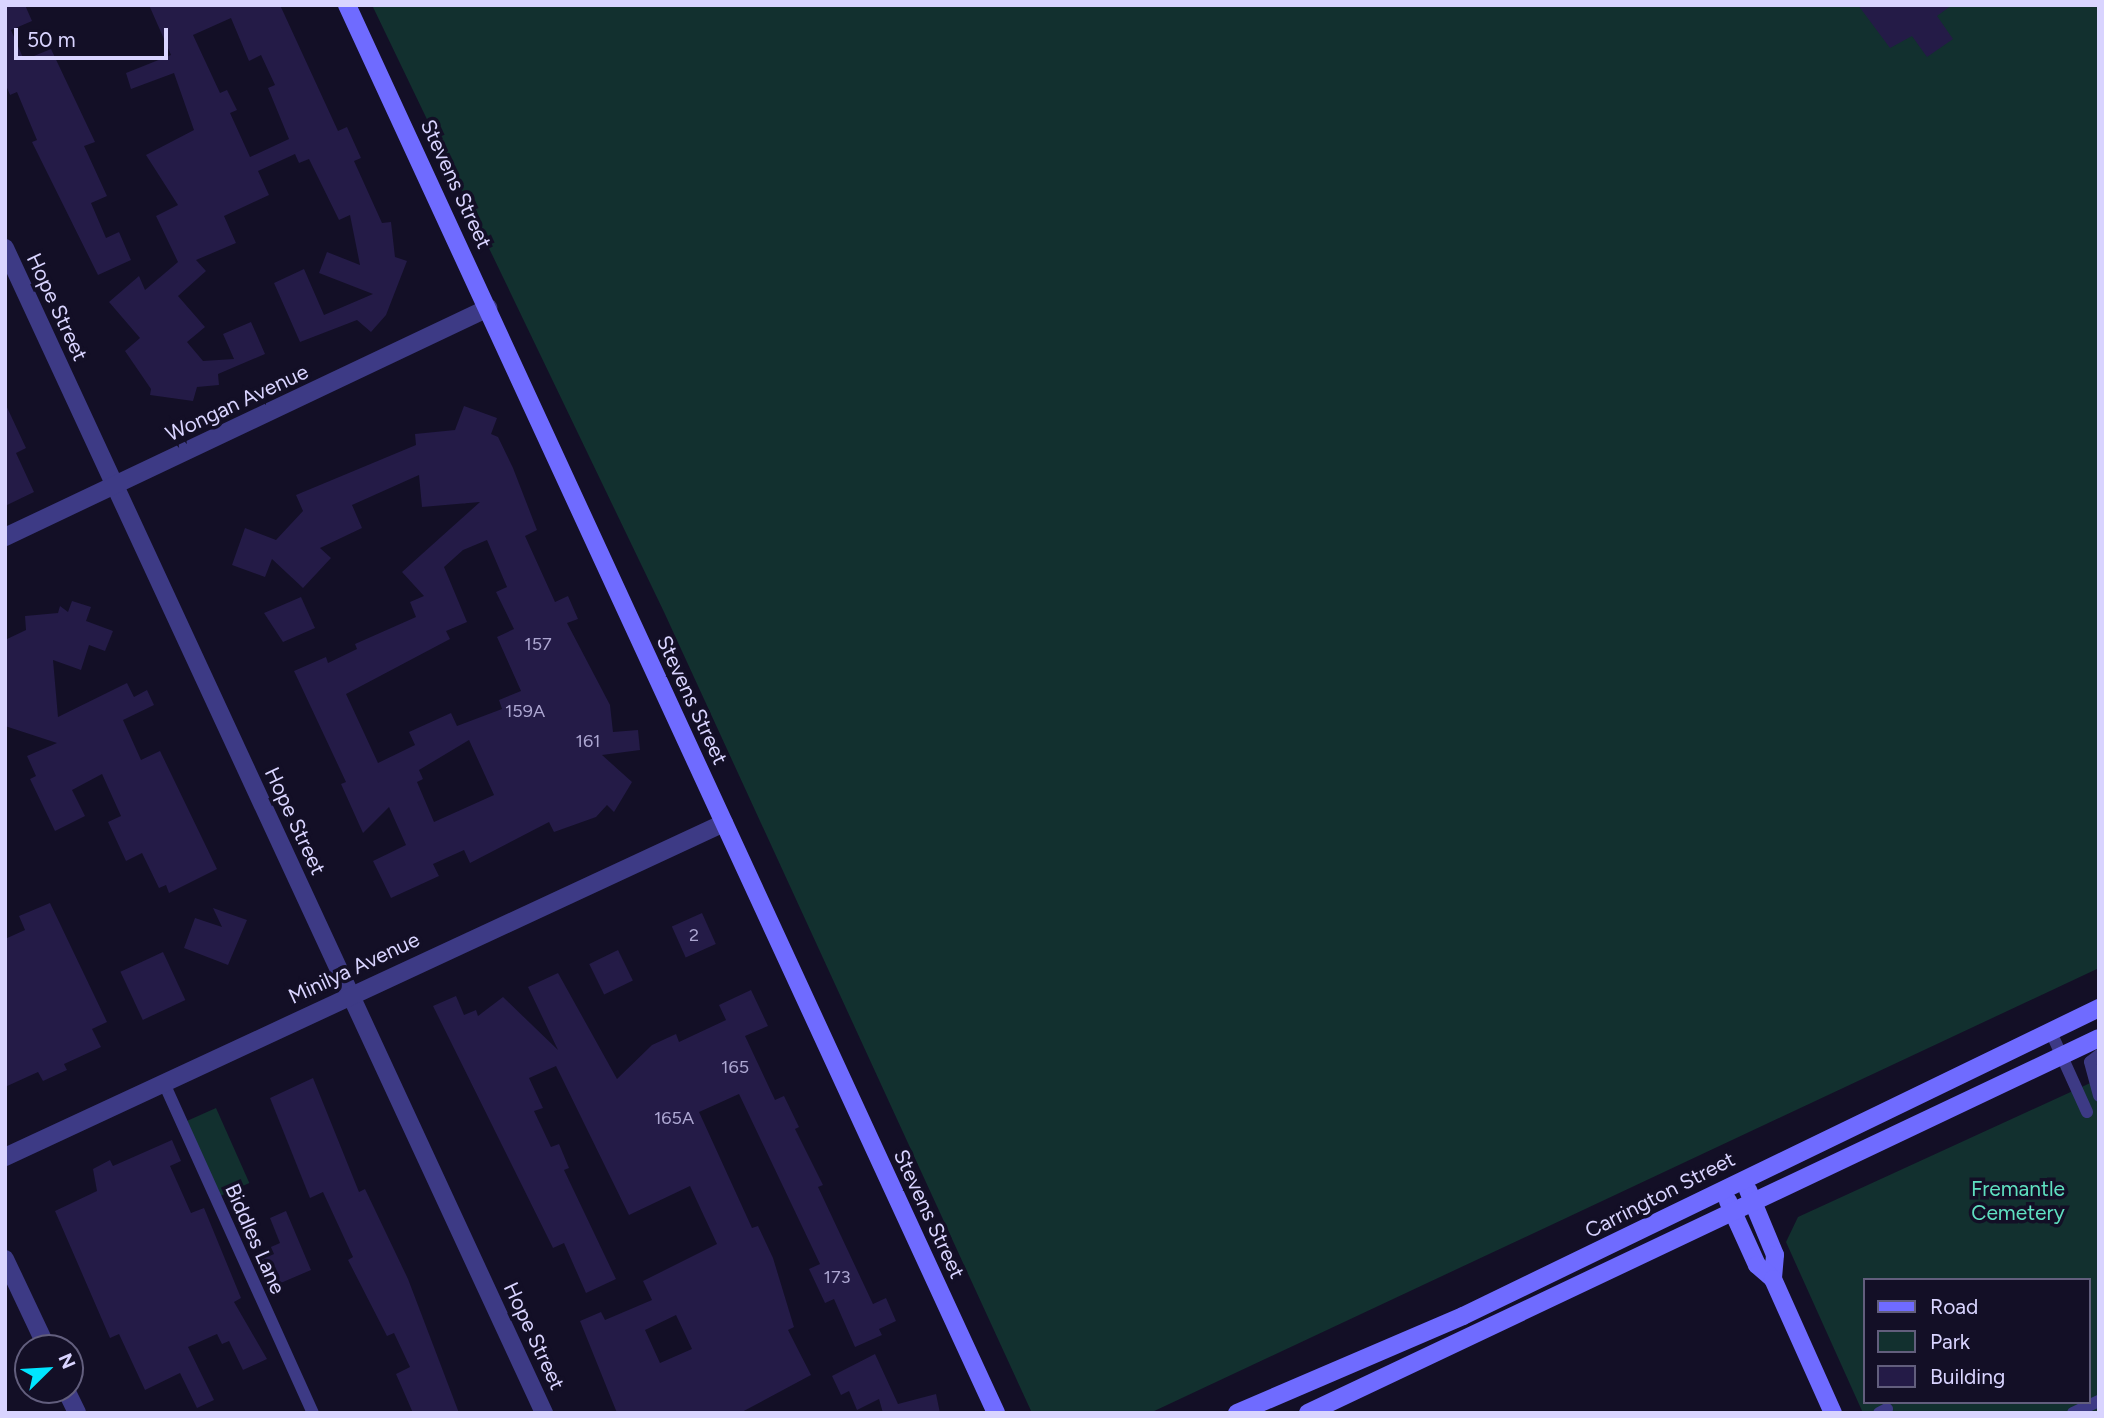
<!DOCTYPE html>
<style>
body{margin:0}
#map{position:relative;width:2104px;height:1418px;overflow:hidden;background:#130f26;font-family:Figtree,sans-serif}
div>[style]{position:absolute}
.green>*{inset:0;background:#12302f;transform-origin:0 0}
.building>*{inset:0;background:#241b47;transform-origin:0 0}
.lane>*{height:12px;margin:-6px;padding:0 6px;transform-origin:6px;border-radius:6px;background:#3d3a85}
.street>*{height:18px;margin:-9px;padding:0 9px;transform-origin:9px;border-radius:9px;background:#3d3a85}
.secondary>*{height:18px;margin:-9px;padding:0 9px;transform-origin:9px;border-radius:9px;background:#6f6bff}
span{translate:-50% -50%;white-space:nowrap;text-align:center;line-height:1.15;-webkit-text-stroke:7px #130f26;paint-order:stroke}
.number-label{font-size:18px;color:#aca6d1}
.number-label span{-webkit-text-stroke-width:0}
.street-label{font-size:21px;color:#d9d4ff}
.park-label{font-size:21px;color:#5fe0c0}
.frame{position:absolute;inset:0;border:7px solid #d9d4ff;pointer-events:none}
.legend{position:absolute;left:1863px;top:1278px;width:228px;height:126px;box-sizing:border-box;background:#130f26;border:2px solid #625e7d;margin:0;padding:9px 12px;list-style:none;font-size:21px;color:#d9d4ff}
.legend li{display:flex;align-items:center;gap:14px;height:35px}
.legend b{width:35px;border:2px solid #625e7d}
.north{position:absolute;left:14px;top:1334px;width:70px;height:70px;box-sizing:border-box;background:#130f26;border:2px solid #625e7d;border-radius:50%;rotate:66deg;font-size:19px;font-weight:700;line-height:28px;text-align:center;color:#d9d4ff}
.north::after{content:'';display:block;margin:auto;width:24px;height:32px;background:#00e5ff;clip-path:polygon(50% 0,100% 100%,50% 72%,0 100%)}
.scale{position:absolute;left:14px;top:28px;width:154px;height:32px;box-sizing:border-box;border:4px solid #d9d4ff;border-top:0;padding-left:9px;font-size:21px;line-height:24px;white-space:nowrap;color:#d9d4ff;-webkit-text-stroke:5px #130f26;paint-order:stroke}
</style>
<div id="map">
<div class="green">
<i style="clip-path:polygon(372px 5px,2099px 5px,2099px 968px,1150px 1413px,1032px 1413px,664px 612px)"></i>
<i style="clip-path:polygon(evenodd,2099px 1079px,2099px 1413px,1863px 1413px,1786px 1242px,1798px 1217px,2099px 1079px,1864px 1280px,2088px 1280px,2088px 1402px,1864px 1402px,1864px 1280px)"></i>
<i style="left:216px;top:1108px;width:82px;height:35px;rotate:66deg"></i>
</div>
<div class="building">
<i style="clip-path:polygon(5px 5px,25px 5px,32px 21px,11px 30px,24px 60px,51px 49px,95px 142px,84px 146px,107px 196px,91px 203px,106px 238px,119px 232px,131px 260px,98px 275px,32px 142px,37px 140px,17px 92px,10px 95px,5px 83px)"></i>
<i style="clip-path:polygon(evenodd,149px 5px,280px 5px,338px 131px,347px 127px,361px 158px,354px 161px,382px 223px,391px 222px,395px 257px,407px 261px,386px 315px,371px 332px,357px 320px,300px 342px,274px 283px,304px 269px,324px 315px,373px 294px,319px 273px,327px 252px,360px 265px,350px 215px,339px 220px,309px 159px,299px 163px,295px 154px,258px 171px,269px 195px,224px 216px,236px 243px,196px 260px,206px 271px,178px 296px,205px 327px,187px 342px,203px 361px,234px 359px,223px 334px,251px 322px,265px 354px,218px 374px,219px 385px,197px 387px,193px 401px,150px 395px,151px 389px,125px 351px,140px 338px,109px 302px,139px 276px,145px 290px,178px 262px,156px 216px,178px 205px,146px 155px,194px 130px,174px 73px,131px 89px,126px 73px,171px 55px,149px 5px,231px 18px,249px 61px,261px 55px,275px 85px,268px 88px,289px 139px,250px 157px,230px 113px,237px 110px,227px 90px,220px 93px,193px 35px,231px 18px)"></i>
<i style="clip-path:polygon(1858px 5px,1952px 5px,1937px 16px,1953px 39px,1927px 57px,1912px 36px,1890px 48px)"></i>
<i style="clip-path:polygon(5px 403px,26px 448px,16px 453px,34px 492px,5px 506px)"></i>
<i style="clip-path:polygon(evenodd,464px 406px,497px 418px,491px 434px,498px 437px,513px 468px,537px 530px,525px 536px,555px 602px,568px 596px,578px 619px,567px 623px,610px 705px,613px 732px,638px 730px,640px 750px,602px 755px,632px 782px,614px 812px,607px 805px,596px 817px,554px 832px,549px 822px,470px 863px,464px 850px,433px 864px,439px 876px,391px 898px,373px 861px,406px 845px,389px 807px,363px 833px,341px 784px,346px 782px,294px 671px,326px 657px,328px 663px,357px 649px,355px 644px,416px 617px,410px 602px,424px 596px,402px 572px,480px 502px,422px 507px,419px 475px,352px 505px,362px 528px,320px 548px,331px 558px,303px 588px,272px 559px,265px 577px,232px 565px,245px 528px,276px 540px,303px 511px,296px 495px,416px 445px,415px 434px,455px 430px,464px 406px,487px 540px,507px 587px,496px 592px,514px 629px,497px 637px,521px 691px,499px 700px,502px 709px,457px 726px,451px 713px,409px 732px,415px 745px,378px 763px,346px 694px,450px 639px,446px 631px,467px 622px,444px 567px,463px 550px,487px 540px,464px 406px,469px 740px,494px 795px,434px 822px,417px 782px,423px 779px,419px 770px,469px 740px)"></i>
<i style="clip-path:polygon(301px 597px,315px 628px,283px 642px,264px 613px)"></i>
<i style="clip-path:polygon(72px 601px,91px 607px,86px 621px,113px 631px,105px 651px,89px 645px,81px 670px,53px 660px,58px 717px,127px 683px,134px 697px,147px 690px,154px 705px,123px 720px,141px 760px,160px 751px,217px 869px,169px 893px,166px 885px,159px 888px,142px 853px,126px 861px,108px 822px,121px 816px,102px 774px,72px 790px,85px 816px,55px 831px,30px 779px,36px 776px,27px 756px,57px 743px,5px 726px,5px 640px,26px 630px,25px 616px,58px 613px,60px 606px,68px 612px)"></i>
<i style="clip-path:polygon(50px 903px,107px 1022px,92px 1029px,101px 1047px,64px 1064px,67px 1070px,43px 1081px,38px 1072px,5px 1087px,5px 939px,25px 930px,19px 916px)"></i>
<i style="clip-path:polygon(213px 908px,247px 920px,228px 965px,184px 948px,195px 918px,222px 927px)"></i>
<i style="left:702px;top:913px;width:34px;height:33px;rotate:66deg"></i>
<i style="left:618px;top:950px;width:34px;height:32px;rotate:64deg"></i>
<i style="left:163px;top:952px;width:53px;height:47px;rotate:65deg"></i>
<i style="clip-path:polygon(evenodd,558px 973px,617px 1079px,652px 1045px,676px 1034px,679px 1042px,726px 1020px,719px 1005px,751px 990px,768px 1026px,745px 1036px,775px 1100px,784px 1096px,799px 1127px,795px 1129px,823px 1185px,818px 1187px,873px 1304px,886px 1298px,896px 1321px,879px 1329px,882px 1335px,855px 1347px,834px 1299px,825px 1303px,809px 1269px,820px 1264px,739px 1094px,699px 1112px,752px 1228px,758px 1226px,773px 1258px,794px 1327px,788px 1330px,811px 1375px,740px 1413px,617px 1413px,580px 1321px,601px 1312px,605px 1320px,652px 1300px,643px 1281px,717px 1244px,690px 1186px,629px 1215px,556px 1066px,529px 1078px,543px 1108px,534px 1111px,551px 1147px,559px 1144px,569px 1168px,564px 1170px,616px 1279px,586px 1293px,564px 1243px,553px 1248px,433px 1006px,456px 996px,464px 1015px,476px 1010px,478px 1016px,503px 997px,558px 1050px,528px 987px,558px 973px,676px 1315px,692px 1349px,660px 1363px,645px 1330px,676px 1315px)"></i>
<i style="clip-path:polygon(313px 1078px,359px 1192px,365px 1189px,408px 1279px,459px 1413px,413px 1413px,396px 1374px,410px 1367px,394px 1333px,387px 1336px,348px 1260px,353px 1257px,323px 1192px,310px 1198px,270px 1098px)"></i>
<i style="clip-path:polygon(172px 1140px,181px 1161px,170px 1166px,191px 1213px,204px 1208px,241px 1298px,234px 1302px,267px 1359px,243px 1370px,229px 1341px,222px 1344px,217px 1334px,188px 1347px,214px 1400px,197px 1408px,180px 1373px,145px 1390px,119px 1334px,110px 1338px,55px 1211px,97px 1191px,93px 1169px,110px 1160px,113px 1166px)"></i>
<i style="clip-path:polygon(286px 1211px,311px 1270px,269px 1288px,255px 1254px,280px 1243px,270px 1218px)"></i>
<i style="clip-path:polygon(875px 1354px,898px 1404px,936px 1394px,940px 1413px,883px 1413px,879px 1399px,857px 1410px,849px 1391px,841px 1395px,832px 1376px)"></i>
</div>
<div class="lane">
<i style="left:2050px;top:1030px;width:90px;rotate:65.7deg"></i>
<i style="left:2099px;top:1055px;width:11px;rotate:142deg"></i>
<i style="left:2090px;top:1062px;width:35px;rotate:75deg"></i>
<i style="left:163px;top:1081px;width:364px;rotate:65.7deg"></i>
<i style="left:1879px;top:1413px;width:9px;rotate:-27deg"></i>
<i style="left:2073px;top:1413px;width:29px;rotate:-25deg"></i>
</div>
<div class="street">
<i style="left:5px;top:248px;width:1284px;rotate:65.17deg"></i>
<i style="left:5px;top:537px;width:535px;rotate:-25.37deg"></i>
<i style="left:5px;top:1157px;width:793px;rotate:-24.92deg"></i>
<i style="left:5px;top:1259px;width:98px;rotate:64.7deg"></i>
<i style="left:66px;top:1390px;width:25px;rotate:64deg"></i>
</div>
<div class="secondary">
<i style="left:347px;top:5px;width:1550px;rotate:65.25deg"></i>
<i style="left:1748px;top:1190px;width:70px;rotate:67.4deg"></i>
<i style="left:1775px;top:1255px;width:24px;rotate:95deg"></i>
<i style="left:1728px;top:1201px;width:70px;rotate:65.6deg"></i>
<i style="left:1757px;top:1265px;width:21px;rotate:41deg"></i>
<i style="left:1773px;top:1279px;width:147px;rotate:65.9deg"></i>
<i style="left:1237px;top:1413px;width:246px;rotate:-23.2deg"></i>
<i style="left:1463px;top:1316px;width:707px;rotate:-25.84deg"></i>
<i style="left:1308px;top:1413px;width:875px;rotate:-25.36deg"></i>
</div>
<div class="number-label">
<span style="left:538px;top:644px">157</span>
<span style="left:525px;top:711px">159A</span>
<span style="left:588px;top:741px">161</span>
<span style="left:694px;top:935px">2</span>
<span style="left:735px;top:1067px">165</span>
<span style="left:674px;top:1118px">165A</span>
<span style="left:837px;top:1277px">173</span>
</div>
<div class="street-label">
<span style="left:456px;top:184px;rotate:65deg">Stevens Street</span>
<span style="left:57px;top:307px;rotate:65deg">Hope Street</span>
<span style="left:237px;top:403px;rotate:-25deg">Wongan Avenue</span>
<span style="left:692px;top:700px;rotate:65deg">Stevens Street</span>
<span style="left:295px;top:821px;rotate:65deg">Hope Street</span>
<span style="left:354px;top:968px;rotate:-25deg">Minilya Avenue</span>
<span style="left:1660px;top:1195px;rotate:-27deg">Carrington Street</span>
<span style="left:929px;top:1214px;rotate:65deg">Stevens Street</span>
<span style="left:255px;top:1239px;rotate:66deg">Biddles Lane</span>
<span style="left:534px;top:1336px;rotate:65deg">Hope Street</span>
</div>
<div class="park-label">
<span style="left:2018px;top:1201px">Fremantle<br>Cemetery</span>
</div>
<div class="frame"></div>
<ul class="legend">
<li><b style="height:9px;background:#6f6bff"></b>Road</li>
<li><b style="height:19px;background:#12302f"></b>Park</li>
<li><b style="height:19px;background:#241b47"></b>Building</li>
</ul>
<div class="north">N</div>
<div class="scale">50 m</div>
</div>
